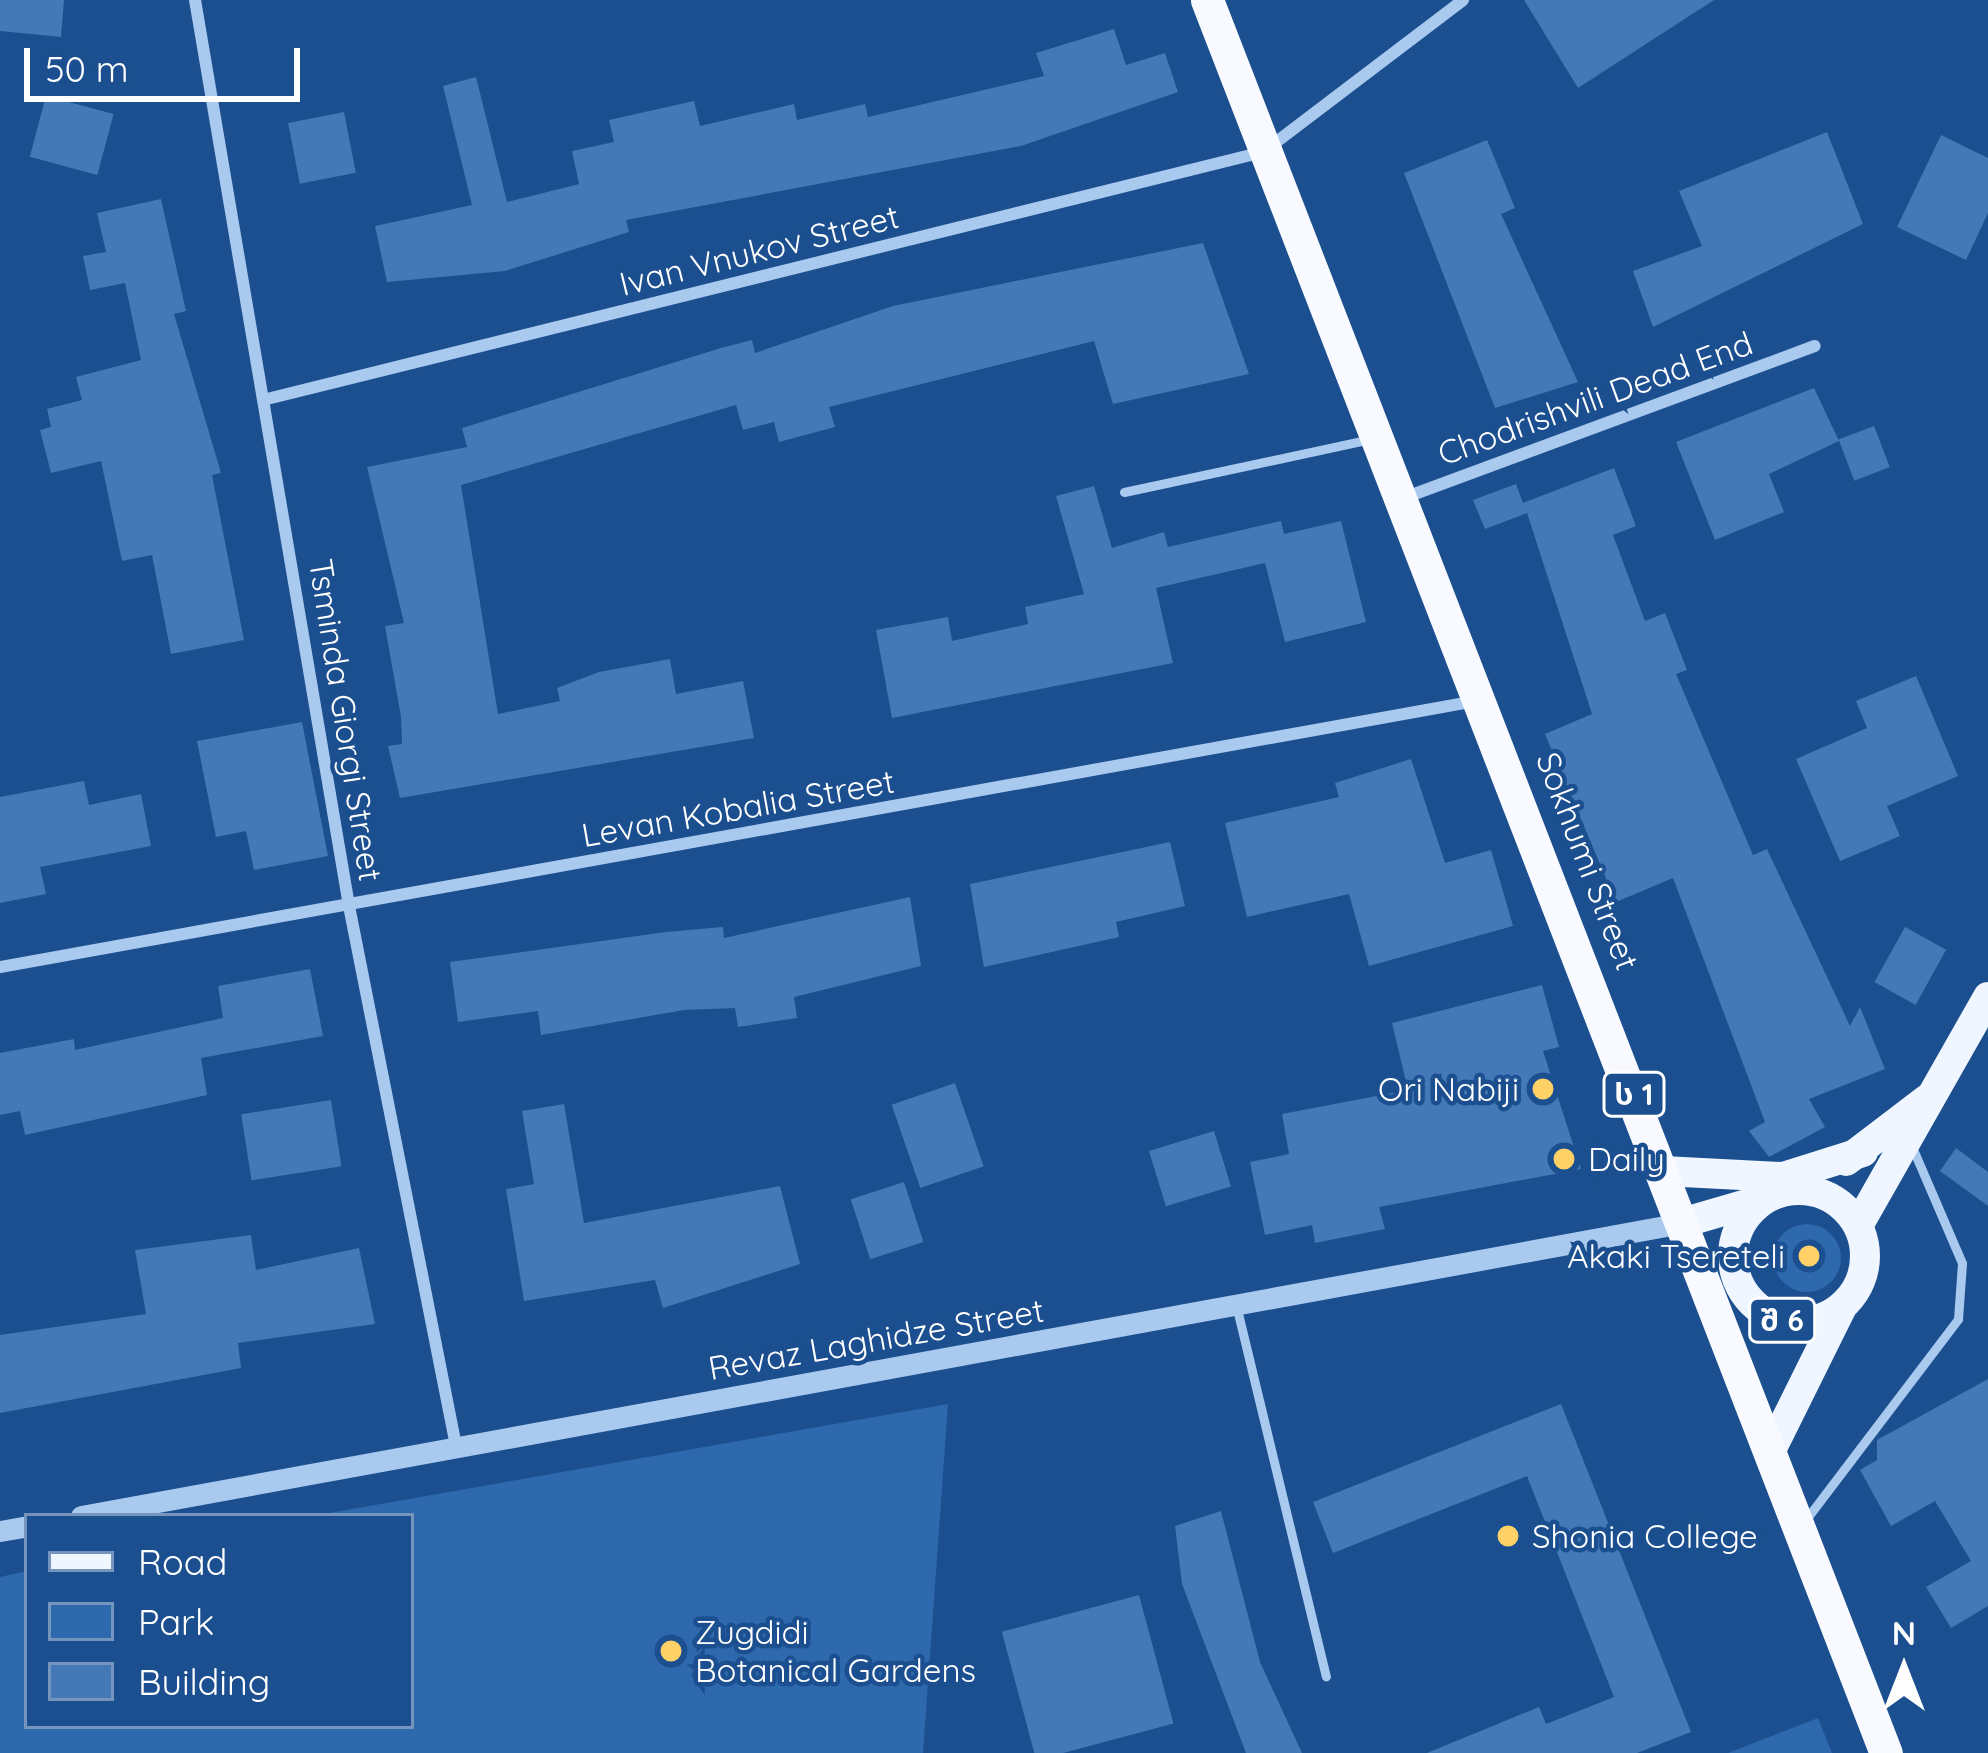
<!DOCTYPE html>
<meta charset="utf-8">
<style>
body{margin:0}
#map{position:relative;width:1988px;height:1753px;overflow:hidden;background:#1b4f8f;font-family:Quicksand,"Noto Sans Georgian",sans-serif}
div>[style]{position:absolute}
.green>*{inset:0;background:#2e69ad}
.round{border-radius:50%}
.building>*{inset:0;background:#4478b7;transform-origin:0 0}
.service>*{height:9px;margin:-4.5px;padding:0 4.5px;transform-origin:4.5px;border-radius:4.5px;background:#a9c9ee}
.minor>*{height:12px;margin:-6px;padding:0 6px;transform-origin:6px;border-radius:6px;background:#a9c9ee}
.tertiary>*{height:21px;margin:-10.5px;padding:0 10.5px;transform-origin:10.5px;border-radius:10.5px;background:#a9c9ee}
.primary>*{height:30px;margin:-15px;padding:0 15px;transform-origin:15px;border-radius:15px;background:#f0f6ff}
.primary>.ring{margin:-15px;padding:0;box-sizing:content-box;background:none;border:30px solid #f0f6ff;border-radius:50%}
.trunk>*{height:33px;margin:-16.5px;padding:0 16.5px;transform-origin:16.5px;border-radius:16.5px;background:#f8faff}
.dots>*{width:33px;height:33px;translate:-50% -50%;box-sizing:border-box;border:6px solid #1b4f8f;border-radius:50%}
span{translate:-50% -50%;white-space:nowrap;text-align:center;line-height:1.15;-webkit-text-stroke:9px #1b4f8f;paint-order:stroke}
.shield-label span{padding:3px 9px;background:#1b4f8f;border:3px solid;border-radius:9px;-webkit-text-stroke-width:0}
.shield-label{font-size:30px;color:#fff;font-weight:700}
.street-label{font-size:33px;color:#fff}
.poi-label{font-size:33px;color:#fff}
.right{translate:-100% -50%;text-align:right}
.left{translate:0 -50%;text-align:left}
.legend{position:absolute;left:24px;top:1513px;width:390px;height:216px;box-sizing:border-box;background:#1b4f8f;border:3px solid #7695bc;margin:0;padding:15px 21px;list-style:none;font-size:36px;color:#fff}
.legend li{display:flex;align-items:center;gap:24px;height:60px}
.legend b{width:60px;border:3px solid #7695bc}
.north{position:absolute;left:1844px;top:1609px;width:120px;height:120px;-webkit-text-stroke:9px #1b4f8f;paint-order:stroke;rotate:0deg;font-size:33px;font-weight:700;line-height:48px;text-align:center;color:#fff}
.north::after{content:'';display:block;margin:auto;width:42px;height:54px;background:#fff;clip-path:polygon(50% 0,100% 100%,50% 72%,0 100%)}
.scale{position:absolute;left:24px;top:48px;width:276px;height:54px;box-sizing:border-box;border:6px solid #fff;border-top:0;padding-left:15px;font-size:36px;line-height:42px;white-space:nowrap;color:#fff;-webkit-text-stroke:9px #1b4f8f;paint-order:stroke}
</style>
<div id="map">
<div class="green">
<i class="round" style="left:1773px;top:1224px;width:68px;height:68px"></i>
<i style="clip-path:polygon(948px 1404px,923px 1753px,0 1753px,0 1577px,27px 1571px,27px 1726px,411px 1726px,411px 1516px,312px 1516px)"></i>
<i style="clip-path:polygon(1818px 1718px,1832px 1753px,1728px 1753px)"></i>
</div>
<div class="building">
<i style="clip-path:polygon(0 0,64px 0,61px 37px,0 31px)"></i>
<i style="clip-path:polygon(1524px 0,1714px 0,1578px 88px)"></i>
<i style="clip-path:polygon(1114px 29px,1126px 65px,1165px 53px,1178px 92px,1021px 146px,626px 220px,629px 232px,505px 271px,387px 282px,375px 226px,472px 205px,443px 86px,476px 77px,507px 202px,579px 184px,572px 151px,614px 142px,609px 120px,694px 101px,700px 126px,794px 104px,797px 120px,865px 104px,868px 117px,1044px 76px,1036px 53px)"></i>
<i style="left:46px;top:96px;width:70px;height:63px;rotate:15deg"></i>
<i style="left:344px;top:112px;width:62px;height:57px;rotate:79deg"></i>
<i style="clip-path:polygon(1827px 132px,1863px 224px,1653px 327px,1633px 271px,1702px 246px,1679px 191px)"></i>
<i style="clip-path:polygon(1941px 135px,1988px 158px,1988px 213px,1966px 260px,1897px 227px)"></i>
<i style="clip-path:polygon(1487px 140px,1515px 208px,1501px 214px,1578px 382px,1495px 408px,1404px 173px)"></i>
<i style="clip-path:polygon(161px 199px,186px 311px,174px 314px,221px 473px,212px 475px,244px 640px,171px 654px,152px 555px,122px 561px,101px 461px,51px 473px,40px 430px,51px 427px,47px 409px,82px 400px,76px 377px,141px 360px,125px 283px,90px 290px,83px 256px,106px 252px,97px 213px)"></i>
<i style="clip-path:polygon(1203px 243px,1249px 374px,1113px 404px,1094px 341px,829px 407px,835px 427px,779px 442px,774px 422px,743px 430px,736px 405px,461px 485px,498px 714px,560px 701px,557px 688px,599px 672px,670px 659px,676px 694px,743px 681px,754px 738px,400px 798px,388px 746px,402px 744px,401px 717px,385px 626px,404px 623px,367px 467px,467px 447px,462px 428px,721px 348px,752px 340px,755px 353px,893px 306px)"></i>
<i style="clip-path:polygon(1814px 388px,1839px 441px,1769px 474px,1784px 512px,1715px 540px,1676px 442px)"></i>
<i style="left:1874px;top:426px;width:44px;height:38px;rotate:69deg"></i>
<i style="clip-path:polygon(1614px 468px,1636px 526px,1613px 535px,1645px 621px,1665px 613px,1687px 670px,1676px 674px,1753px 855px,1767px 849px,1850px 1026px,1860px 1007px,1885px 1069px,1809px 1099px,1825px 1127px,1769px 1157px,1749px 1131px,1765px 1122px,1673px 878px,1616px 902px,1545px 734px,1592px 714px,1527px 513px,1485px 529px,1473px 500px,1516px 484px,1523px 503px)"></i>
<i style="clip-path:polygon(1094px 486px,1112px 548px,1164px 532px,1168px 547px,1281px 521px,1284px 534px,1341px 521px,1366px 622px,1285px 642px,1265px 563px,1156px 588px,1173px 663px,892px 718px,876px 630px,948px 617px,952px 641px,1028px 624px,1025px 607px,1084px 594px,1056px 496px)"></i>
<i style="clip-path:polygon(1916px 676px,1958px 776px,1887px 806px,1900px 836px,1840px 861px,1796px 759px,1867px 728px,1856px 701px)"></i>
<i style="clip-path:polygon(302px 722px,328px 856px,254px 870px,246px 831px,216px 837px,197px 741px)"></i>
<i style="clip-path:polygon(1411px 759px,1445px 863px,1491px 850px,1513px 926px,1369px 966px,1349px 894px,1247px 917px,1225px 823px,1339px 797px,1335px 783px)"></i>
<i style="clip-path:polygon(84px 781px,89px 805px,141px 794px,151px 846px,40px 867px,46px 894px,0 903px,0 797px)"></i>
<i style="clip-path:polygon(1170px 842px,1185px 906px,1116px 922px,1119px 937px,984px 967px,970px 884px)"></i>
<i style="clip-path:polygon(910px 897px,921px 966px,794px 997px,797px 1018px,738px 1027px,735px 1008px,684px 1010px,541px 1035px,538px 1011px,458px 1022px,450px 962px,666px 932px,723px 927px,724px 938px)"></i>
<i style="left:1905px;top:927px;width:47px;height:63px;rotate:29deg"></i>
<i style="clip-path:polygon(310px 969px,323px 1036px,201px 1058px,207px 1095px,25px 1135px,20px 1111px,0 1115px,0 1053px,74px 1039px,75px 1050px,223px 1018px,218px 986px)"></i>
<i style="clip-path:polygon(1542px 985px,1559px 1047px,1543px 1051px,1581px 1169px,1379px 1207px,1385px 1229px,1315px 1243px,1312px 1225px,1265px 1235px,1250px 1162px,1289px 1154px,1282px 1114px,1408px 1090px,1392px 1023px)"></i>
<i style="left:955px;top:1083px;width:88px;height:67px;rotate:71deg"></i>
<i style="left:331px;top:1100px;width:67px;height:91px;rotate:81deg"></i>
<i style="clip-path:polygon(564px 1104px,584px 1223px,780px 1186px,800px 1264px,663px 1308px,655px 1280px,524px 1301px,506px 1189px,534px 1184px,522px 1111px)"></i>
<i style="left:1214px;top:1131px;width:58px;height:68px;rotate:73deg"></i>
<i style="clip-path:polygon(1956px 1148px,1988px 1172px,1988px 1206px,1940px 1171px)"></i>
<i style="left:904px;top:1182px;width:63px;height:56px;rotate:72deg"></i>
<i style="clip-path:polygon(251px 1235px,256px 1270px,359px 1248px,375px 1324px,238px 1343px,241px 1368px,0 1413px,0 1335px,146px 1314px,135px 1250px)"></i>
<i style="clip-path:polygon(1988px 1379px,1988px 1606px,1951px 1628px,1926px 1587px,1971px 1561px,1935px 1501px,1891px 1526px,1860px 1470px,1877px 1460px,1877px 1440px)"></i>
<i style="clip-path:polygon(1561px 1404px,1691px 1732px,1637px 1753px,1427px 1753px,1539px 1707px,1546px 1724px,1614px 1697px,1527px 1476px,1333px 1553px,1313px 1502px)"></i>
<i style="clip-path:polygon(1221px 1511px,1260px 1662px,1302px 1753px,1246px 1753px,1182px 1584px,1175px 1526px)"></i>
<i style="left:1139px;top:1595px;width:133px;height:142px;rotate:75deg"></i>
</div>
<div class="service">
<i style="left:1124px;top:492px;width:253px;rotate:-12.1deg"></i>
<i style="left:1237px;top:1309px;width:378px;rotate:76.4deg"></i>
<i style="left:1804px;top:1522px;width:255px;rotate:-52.8deg"></i>
<i style="left:1958px;top:1319px;width:56px;rotate:-85.9deg"></i>
<i style="left:1962px;top:1263px;width:126px;rotate:-113.3deg"></i>
</div>
<div class="minor">
<i style="left:195px;top:0;width:919px;rotate:80.35deg"></i>
<i style="left:349px;top:906px;width:550px;rotate:78.79deg"></i>
<i style="left:267px;top:399px;width:1026px;rotate:-13.93deg"></i>
<i style="left:1263px;top:152px;width:251px;rotate:-37.2deg"></i>
<i style="left:1401px;top:499px;width:441px;rotate:-20.3deg"></i>
<i style="left:0;top:967px;width:1499px;rotate:-10.22deg"></i>
</div>
<div class="tertiary">
<i style="left:81px;top:1516px;width:1628px;rotate:-10.37deg"></i>
<i style="left:0;top:1531px;width:27px;rotate:-10deg"></i>
</div>
<div class="primary">
<i style="left:1846px;top:1161px;width:102px;rotate:-37.4deg"></i>
<i style="left:1663px;top:1171px;width:120px;rotate:2.9deg"></i>
<i style="left:1783px;top:1177px;width:84px;rotate:-17.4deg"></i>
<i class="ring" style="left:1733px;top:1190px;width:102px;height:102px"></i>
<i style="left:1682px;top:1223px;width:85px;rotate:-16.3deg"></i>
<i style="left:1859px;top:1224px;width:261px;rotate:-60.4deg"></i>
<i style="left:1772px;top:1448px;width:155px;rotate:-63.6deg"></i>
</div>
<div class="trunk">
<i style="left:1207px;top:0;width:1880px;rotate:68.83deg"></i>
</div>
<div class="dots">
<i style="left:1543px;top:1089px;background:#ffd166"></i>
<i style="left:1564px;top:1159px;background:#ffd166"></i>
<i style="left:1809px;top:1256px;background:#ffd166"></i>
<i style="left:1508px;top:1536px;background:#ffd166"></i>
<i style="left:671px;top:1651px;background:#ffd166"></i>
</div>
<div class="shield-label">
<span style="left:1634px;top:1094px">ს 1</span>
<span style="left:1782px;top:1320px">შ 6</span>
</div>
<div class="street-label">
<span style="left:759px;top:250px;rotate:-14deg">Ivan Vnukov Street</span>
<span style="left:1595px;top:398px;rotate:-20deg">Chodrishvili Dead End</span>
<span style="left:346px;top:720px;rotate:81deg">Tsminda Giorgi Street</span>
<span style="left:738px;top:808px;rotate:-10deg">Levan Kobalia Street</span>
<span style="left:1588px;top:861px;rotate:69deg">Sokhumi Street</span>
<span style="left:876px;top:1339px;rotate:-10deg">Revaz Laghidze Street</span>
</div>
<div class="poi-label">
<span class="right" style="left:1519px;top:1089px">Ori Nabiji</span>
<span class="left" style="left:1588px;top:1159px">Daily</span>
<span class="right" style="left:1785px;top:1256px">Akaki Tsereteli</span>
<span class="left" style="left:1532px;top:1536px">Shonia College</span>
<span class="left" style="left:695px;top:1651px">Zugdidi<br>Botanical Gardens</span>
</div>
<ul class="legend">
<li><b style="height:15px;background:#f0f6ff"></b>Road</li>
<li><b style="height:33px;background:#2e69ad"></b>Park</li>
<li><b style="height:33px;background:#4478b7"></b>Building</li>
</ul>
<div class="north">N</div>
<div class="scale">50 m</div>
</div>
